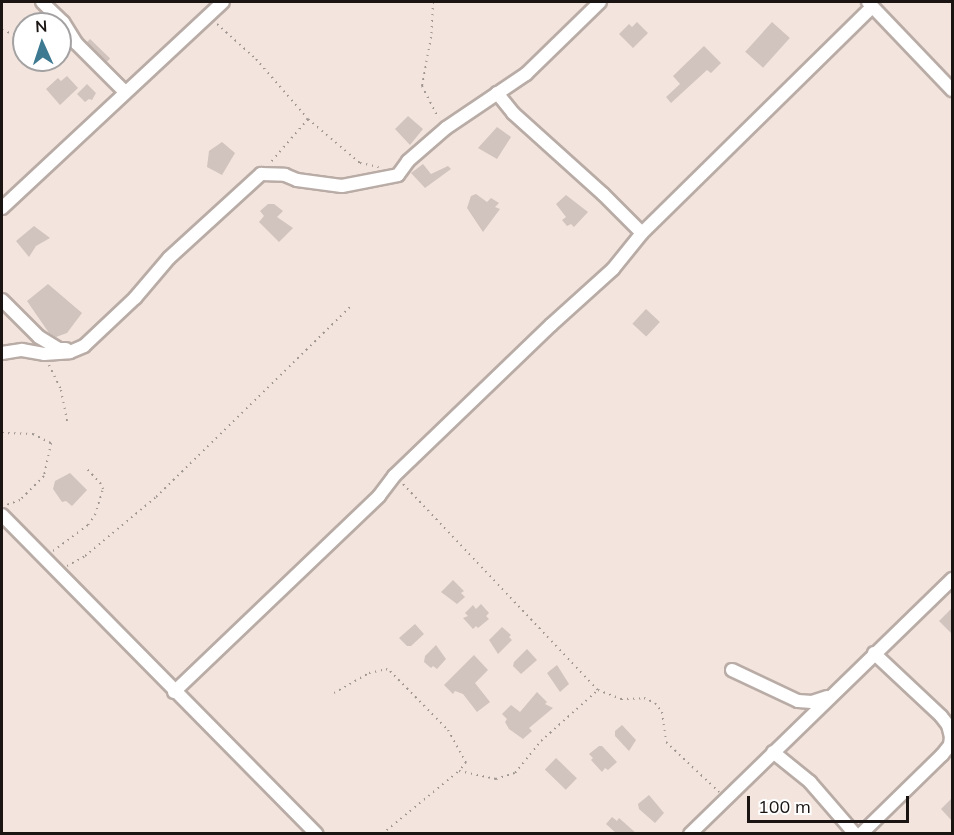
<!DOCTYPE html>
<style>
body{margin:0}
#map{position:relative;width:954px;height:835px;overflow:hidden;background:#f3e5de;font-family:Mulish,sans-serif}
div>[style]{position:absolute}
.building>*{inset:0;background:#d1c3bd;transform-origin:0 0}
.path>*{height:2px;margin-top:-1px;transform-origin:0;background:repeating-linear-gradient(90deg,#a19792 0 1.5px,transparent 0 6px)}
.roads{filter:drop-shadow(2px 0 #b9aca6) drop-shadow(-2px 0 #b9aca6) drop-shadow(0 2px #b9aca6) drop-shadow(0 -2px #b9aca6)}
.street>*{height:12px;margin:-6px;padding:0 6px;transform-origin:6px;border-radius:6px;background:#fff}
span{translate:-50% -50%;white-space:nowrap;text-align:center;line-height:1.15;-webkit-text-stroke:5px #fff;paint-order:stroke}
.frame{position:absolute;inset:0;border:3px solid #1a1513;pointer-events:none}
.north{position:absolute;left:12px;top:12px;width:60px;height:60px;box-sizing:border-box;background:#fff;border:2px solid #a3a1a1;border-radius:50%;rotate:357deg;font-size:16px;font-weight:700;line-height:24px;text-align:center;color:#1a1513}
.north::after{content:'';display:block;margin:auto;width:21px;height:27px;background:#3d7991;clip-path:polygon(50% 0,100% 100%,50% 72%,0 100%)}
.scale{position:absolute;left:747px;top:796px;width:162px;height:27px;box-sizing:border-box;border:3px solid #1a1513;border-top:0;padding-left:8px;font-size:18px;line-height:21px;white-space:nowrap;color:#1a1513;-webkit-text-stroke:4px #fff;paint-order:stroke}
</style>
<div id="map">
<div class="building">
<i style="clip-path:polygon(637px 22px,648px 33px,633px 48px,619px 34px,629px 24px,632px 27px)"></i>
<i style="left:772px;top:22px;width:24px;height:40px;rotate:42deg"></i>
<i style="left:90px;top:39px;width:28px;height:5px;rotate:44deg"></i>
<i style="clip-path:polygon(704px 46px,721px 63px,711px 73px,707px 70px,671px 103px,666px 97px,680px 84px,673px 76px)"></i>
<i style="clip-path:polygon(67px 76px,78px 88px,60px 105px,46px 89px,58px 78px,61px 81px)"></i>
<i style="clip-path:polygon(87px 84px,96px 93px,92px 100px,89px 99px,85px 102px,77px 94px)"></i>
<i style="clip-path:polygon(408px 116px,423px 129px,410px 145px,395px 129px)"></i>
<i style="clip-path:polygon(497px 127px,511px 137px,497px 159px,478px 148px)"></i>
<i style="clip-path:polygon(222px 142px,235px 153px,222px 175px,207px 167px,209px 151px)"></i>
<i style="clip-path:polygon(423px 164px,431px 174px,448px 166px,451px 169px,425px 188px,411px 173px)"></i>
<i style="clip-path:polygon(476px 194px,487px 202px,491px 198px,499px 203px,495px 207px,500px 209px,483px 232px,467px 208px,471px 196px)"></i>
<i style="clip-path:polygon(566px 195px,588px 212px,574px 227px,571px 224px,567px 226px,562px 220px,566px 217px,556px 204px)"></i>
<i style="clip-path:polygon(268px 204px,274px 204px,283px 211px,277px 217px,293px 228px,279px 242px,259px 222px,264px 216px,260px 211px)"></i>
<i style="clip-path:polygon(34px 226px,50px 238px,36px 246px,29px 257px,16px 241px)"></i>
<i style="clip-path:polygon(48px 284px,82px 313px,67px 333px,56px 337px,49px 333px,27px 301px)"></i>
<i style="left:646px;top:309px;width:19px;height:20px;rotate:43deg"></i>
<i style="clip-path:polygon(70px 473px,87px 490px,72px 506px,66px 501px,62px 502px,53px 489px,55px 481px)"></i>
<i style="clip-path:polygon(453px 580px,464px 591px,461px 593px,465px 597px,457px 604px,441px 592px)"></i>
<i style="clip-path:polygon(481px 604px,489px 613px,486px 616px,489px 619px,478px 628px,476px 626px,473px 629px,463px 618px,468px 616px,465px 613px,473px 605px,476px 609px)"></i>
<i style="clip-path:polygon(952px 608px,952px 634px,939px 621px)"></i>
<i style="clip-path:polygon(415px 624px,424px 634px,411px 646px,407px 646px,399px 638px)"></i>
<i style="clip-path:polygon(502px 627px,511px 635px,509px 637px,512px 640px,498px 654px,489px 640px)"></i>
<i style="clip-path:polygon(436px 645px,446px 659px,437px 669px,433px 666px,431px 668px,424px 662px,425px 656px)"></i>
<i style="clip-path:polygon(527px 649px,537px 660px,521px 674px,513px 666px,514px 662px)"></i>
<i style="clip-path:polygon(474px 655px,488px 670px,475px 683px,490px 702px,477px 712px,463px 694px,455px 691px,453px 694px,444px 685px)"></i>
<i style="clip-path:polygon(557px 665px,569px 684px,560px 692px,547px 673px)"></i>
<i style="clip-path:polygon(537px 692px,547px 702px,545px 704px,553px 708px,529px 728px,532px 731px,523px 739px,509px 729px,505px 722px,507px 719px,502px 714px,511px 705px,520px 712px)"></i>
<i style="clip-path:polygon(622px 725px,636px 740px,629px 751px,615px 736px,615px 731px)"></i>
<i style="clip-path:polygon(599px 746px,602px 746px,617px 762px,608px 770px,605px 768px,602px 772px,591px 760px,593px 758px,589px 754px)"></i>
<i style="left:556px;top:758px;width:29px;height:16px;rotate:44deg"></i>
<i style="clip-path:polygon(649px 795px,664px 813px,655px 823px,639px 809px,638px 804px)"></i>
<i style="clip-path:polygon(952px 798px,952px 821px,941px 809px)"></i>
<i style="clip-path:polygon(612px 817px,617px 821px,619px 818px,637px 834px,617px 834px,606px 824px)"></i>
</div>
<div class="path">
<i style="left:433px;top:2px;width:35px;rotate:93deg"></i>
<i style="left:431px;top:37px;width:50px;rotate:100.4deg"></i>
<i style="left:422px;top:86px;width:36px;rotate:63deg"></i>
<i style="left:217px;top:24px;width:52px;rotate:41.9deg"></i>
<i style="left:256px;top:59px;width:79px;rotate:49.1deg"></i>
<i style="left:308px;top:119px;width:57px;rotate:130.7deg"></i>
<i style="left:2px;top:30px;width:15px;rotate:20deg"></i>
<i style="left:16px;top:35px;width:8px;rotate:-7deg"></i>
<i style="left:308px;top:119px;width:68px;rotate:40.2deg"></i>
<i style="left:360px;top:163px;width:19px;rotate:12deg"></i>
<i style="left:49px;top:365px;width:28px;rotate:64deg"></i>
<i style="left:61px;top:390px;width:33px;rotate:79deg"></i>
<i style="left:2px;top:433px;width:31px;rotate:2deg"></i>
<i style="left:33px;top:434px;width:20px;rotate:27deg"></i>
<i style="left:51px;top:443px;width:34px;rotate:102deg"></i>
<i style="left:44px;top:476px;width:34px;rotate:135deg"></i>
<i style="left:20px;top:500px;width:15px;rotate:160deg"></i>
<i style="left:403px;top:484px;width:284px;rotate:46.6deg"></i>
<i style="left:598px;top:690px;width:25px;rotate:21deg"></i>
<i style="left:621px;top:699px;width:23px;rotate:-2deg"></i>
<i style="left:644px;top:698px;width:12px;rotate:24deg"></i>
<i style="left:655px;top:703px;width:11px;rotate:52deg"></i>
<i style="left:662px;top:712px;width:30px;rotate:82deg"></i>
<i style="left:666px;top:742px;width:73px;rotate:43.3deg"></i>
<i style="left:53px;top:551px;width:44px;rotate:-36.6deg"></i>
<i style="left:88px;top:525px;width:12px;rotate:-55deg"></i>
<i style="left:95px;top:515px;width:27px;rotate:-73deg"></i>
<i style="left:103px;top:489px;width:5px;rotate:-112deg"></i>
<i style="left:101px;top:484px;width:21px;rotate:-133deg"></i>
<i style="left:67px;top:566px;width:21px;rotate:-29deg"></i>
<i style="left:85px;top:556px;width:92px;rotate:-39.7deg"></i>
<i style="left:156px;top:497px;width:274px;rotate:-44.4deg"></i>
<i style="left:334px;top:693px;width:40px;rotate:-29.7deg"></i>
<i style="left:369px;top:673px;width:17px;rotate:-13deg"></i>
<i style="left:386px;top:669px;width:4px;rotate:27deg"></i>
<i style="left:390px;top:671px;width:83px;rotate:45.5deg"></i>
<i style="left:448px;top:730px;width:37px;rotate:61deg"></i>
<i style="left:466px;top:762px;width:10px;rotate:127deg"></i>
<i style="left:382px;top:834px;width:99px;rotate:-39.3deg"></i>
<i style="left:459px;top:771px;width:38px;rotate:12deg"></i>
<i style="left:496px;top:779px;width:20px;rotate:-18deg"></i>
<i style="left:515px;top:773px;width:41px;rotate:-50.9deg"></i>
<i style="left:541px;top:741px;width:76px;rotate:-41.8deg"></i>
</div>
<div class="roads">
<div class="street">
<i style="left:42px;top:2px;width:29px;rotate:44deg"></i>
<i style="left:63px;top:22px;width:25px;rotate:58deg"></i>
<i style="left:76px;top:43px;width:69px;rotate:45deg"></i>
<i style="left:868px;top:2px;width:122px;rotate:46.3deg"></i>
<i style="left:497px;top:93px;width:26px;rotate:51deg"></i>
<i style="left:513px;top:113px;width:121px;rotate:42deg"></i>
<i style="left:603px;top:194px;width:55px;rotate:45deg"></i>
<i style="left:2px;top:208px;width:302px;rotate:-43deg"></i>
<i style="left:2px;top:300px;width:52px;rotate:45deg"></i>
<i style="left:39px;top:337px;width:23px;rotate:31deg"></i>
<i style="left:59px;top:349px;width:7px"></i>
<i style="left:2px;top:353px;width:20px;rotate:-9deg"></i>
<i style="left:22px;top:350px;width:22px;rotate:10deg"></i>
<i style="left:44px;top:354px;width:26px;rotate:-4deg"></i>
<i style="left:70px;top:352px;width:15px;rotate:-23deg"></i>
<i style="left:84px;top:346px;width:70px;rotate:-43.3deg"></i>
<i style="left:135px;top:298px;width:52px;rotate:-49.6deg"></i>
<i style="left:169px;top:258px;width:125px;rotate:-42.4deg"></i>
<i style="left:261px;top:174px;width:24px;rotate:2deg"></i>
<i style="left:285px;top:175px;width:13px;rotate:23deg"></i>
<i style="left:297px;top:180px;width:45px;rotate:7.6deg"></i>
<i style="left:342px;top:186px;width:57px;rotate:-11.1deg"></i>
<i style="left:398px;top:175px;width:17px;rotate:-54deg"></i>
<i style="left:408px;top:161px;width:50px;rotate:-41deg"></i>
<i style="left:446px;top:128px;width:97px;rotate:-34deg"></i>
<i style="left:526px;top:74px;width:103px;rotate:-44.2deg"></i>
<i style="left:2px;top:515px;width:448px;rotate:45.4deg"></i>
<i style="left:732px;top:670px;width:73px;rotate:25.2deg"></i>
<i style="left:798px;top:701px;width:14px;rotate:4deg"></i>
<i style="left:812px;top:702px;width:16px;rotate:-18deg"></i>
<i style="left:174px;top:692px;width:284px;rotate:-43.7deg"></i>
<i style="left:379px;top:496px;width:25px;rotate:-53deg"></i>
<i style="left:394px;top:476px;width:218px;rotate:-43.9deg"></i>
<i style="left:551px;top:325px;width:84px;rotate:-42.1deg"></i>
<i style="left:613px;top:269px;width:46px;rotate:-51.1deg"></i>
<i style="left:642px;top:233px;width:322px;rotate:-44.5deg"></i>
<i style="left:773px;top:752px;width:48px;rotate:39deg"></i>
<i style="left:810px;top:782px;width:69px;rotate:49.1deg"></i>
<i style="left:690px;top:834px;width:366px;rotate:-44.2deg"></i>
<i style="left:861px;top:834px;width:113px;rotate:-44.3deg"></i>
<i style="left:942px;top:755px;width:13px;rotate:-51deg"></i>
<i style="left:950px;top:745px;width:8px;rotate:-83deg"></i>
<i style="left:951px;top:737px;width:12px;rotate:-104deg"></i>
<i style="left:948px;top:725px;width:11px;rotate:-128deg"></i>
<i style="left:941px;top:716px;width:92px;rotate:-136.8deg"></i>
</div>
</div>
<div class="frame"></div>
<div class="north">N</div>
<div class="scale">100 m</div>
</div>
